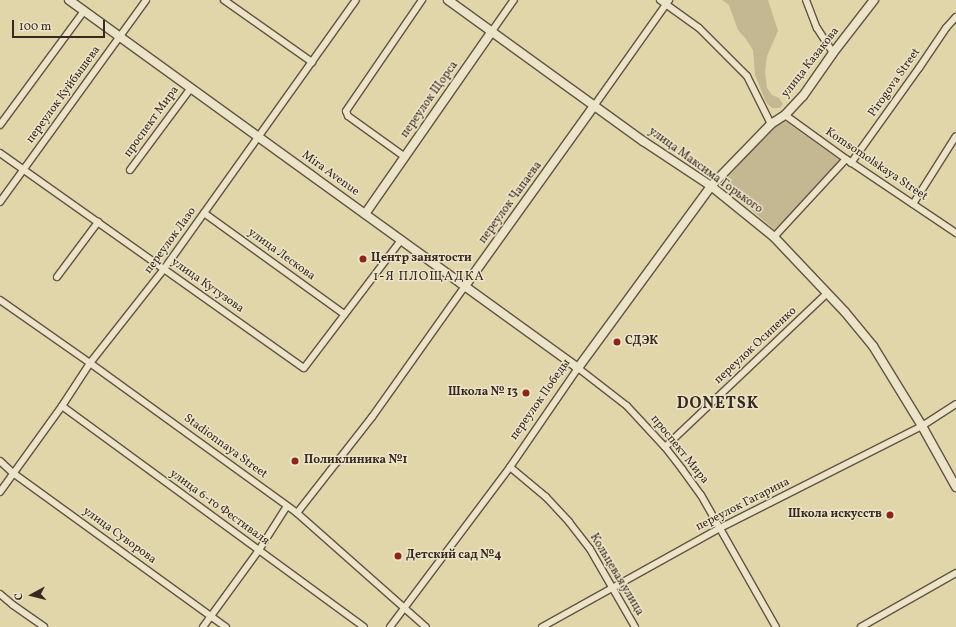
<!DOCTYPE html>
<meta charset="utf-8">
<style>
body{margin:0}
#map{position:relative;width:956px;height:627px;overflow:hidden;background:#e1d5aa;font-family:Vollkorn,serif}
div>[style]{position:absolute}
.green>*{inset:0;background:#c4b893}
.roads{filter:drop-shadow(1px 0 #625442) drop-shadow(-1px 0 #625442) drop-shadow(0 1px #625442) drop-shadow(0 -1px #625442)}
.street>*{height:6px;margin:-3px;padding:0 3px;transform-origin:3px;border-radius:3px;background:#ece4c8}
.secondary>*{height:8px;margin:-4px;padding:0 4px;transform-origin:4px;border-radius:4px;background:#ece4c8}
.dots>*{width:11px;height:11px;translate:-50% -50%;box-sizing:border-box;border:2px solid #ece4c8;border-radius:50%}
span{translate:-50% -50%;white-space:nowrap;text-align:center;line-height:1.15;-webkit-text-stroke:3px #ece4c8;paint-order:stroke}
.street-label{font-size:12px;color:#382920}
.poi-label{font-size:12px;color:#382920;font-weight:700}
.left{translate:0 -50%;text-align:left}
.right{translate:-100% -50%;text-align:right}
.neighbourhood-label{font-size:13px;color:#382920;letter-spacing:1px}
.district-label{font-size:16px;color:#382920;font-weight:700;letter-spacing:1px}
.north{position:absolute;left:12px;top:575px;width:40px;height:40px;-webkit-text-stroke:3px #ece4c8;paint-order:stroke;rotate:263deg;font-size:11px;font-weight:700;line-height:16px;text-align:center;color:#382920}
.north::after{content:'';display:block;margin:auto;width:14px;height:18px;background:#382920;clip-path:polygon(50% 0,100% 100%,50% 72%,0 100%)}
.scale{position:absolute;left:12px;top:20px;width:93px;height:18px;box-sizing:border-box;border:2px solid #382920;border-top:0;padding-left:5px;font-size:12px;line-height:14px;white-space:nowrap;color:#382920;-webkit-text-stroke:3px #ece4c8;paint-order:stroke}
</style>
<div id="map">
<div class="green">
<i style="clip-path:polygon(722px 0,768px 0,778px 31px,767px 56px,765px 72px,767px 88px,772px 95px,779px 98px,783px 104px,780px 108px,772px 108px,766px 102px,755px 75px,753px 50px,745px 38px,738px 30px,729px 5px)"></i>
<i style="clip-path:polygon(785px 121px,841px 161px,776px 231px,721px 184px,777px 123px)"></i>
</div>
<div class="roads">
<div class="street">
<i style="left:224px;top:0;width:108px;rotate:35.2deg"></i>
<i style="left:660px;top:0;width:48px;rotate:35.7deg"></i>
<i style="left:699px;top:28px;width:68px;rotate:45deg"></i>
<i style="left:747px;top:76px;width:54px;rotate:63.4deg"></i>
<i style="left:806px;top:0;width:30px;rotate:69deg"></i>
<i style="left:817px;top:28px;width:30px;rotate:57deg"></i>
<i style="left:492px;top:31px;width:38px;rotate:-55deg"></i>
<i style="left:594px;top:106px;width:130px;rotate:-54.7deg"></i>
<i style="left:785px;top:115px;width:75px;rotate:35.8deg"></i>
<i style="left:846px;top:159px;width:133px;rotate:33.9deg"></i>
<i style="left:0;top:125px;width:142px;rotate:-53.6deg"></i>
<i style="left:0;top:153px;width:372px;rotate:35.3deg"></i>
<i style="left:304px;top:368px;width:161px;rotate:-52.8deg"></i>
<i style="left:405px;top:157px;width:70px;rotate:-144.3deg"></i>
<i style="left:348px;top:116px;width:5px;rotate:-112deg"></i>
<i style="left:346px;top:111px;width:135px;rotate:-55.6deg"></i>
<i style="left:851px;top:163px;width:117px;rotate:-54.4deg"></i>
<i style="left:919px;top:68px;width:48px;rotate:-56deg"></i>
<i style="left:946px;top:28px;width:15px;rotate:-48deg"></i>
<i style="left:130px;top:170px;width:102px;rotate:-53.4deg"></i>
<i style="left:0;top:202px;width:249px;rotate:-54.1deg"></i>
<i style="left:913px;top:204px;width:80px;rotate:-57.7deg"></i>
<i style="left:204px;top:213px;width:173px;rotate:35.8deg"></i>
<i style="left:774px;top:237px;width:106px;rotate:-47.3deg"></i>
<i style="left:57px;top:277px;width:69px;rotate:-53.3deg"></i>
<i style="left:0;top:300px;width:110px;rotate:35deg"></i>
<i style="left:90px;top:363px;width:256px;rotate:35.9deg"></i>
<i style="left:297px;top:513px;width:172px;rotate:41.5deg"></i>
<i style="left:62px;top:406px;width:374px;rotate:36.2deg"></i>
<i style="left:665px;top:447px;width:224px;rotate:-43.5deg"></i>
<i style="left:0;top:461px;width:18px;rotate:43deg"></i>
<i style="left:13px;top:473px;width:263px;rotate:35.9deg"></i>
<i style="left:510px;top:467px;width:47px;rotate:39.8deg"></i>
<i style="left:546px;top:497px;width:34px;rotate:47deg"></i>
<i style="left:569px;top:522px;width:34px;rotate:52deg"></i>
<i style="left:590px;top:549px;width:90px;rotate:60deg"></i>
<i style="left:0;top:492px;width:106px;rotate:-54.2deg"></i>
<i style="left:62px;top:406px;width:51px;rotate:-56.9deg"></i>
<i style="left:90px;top:363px;width:120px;rotate:-51.8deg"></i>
<i style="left:164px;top:269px;width:330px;rotate:-54.5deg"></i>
<i style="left:297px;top:513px;width:122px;rotate:-52deg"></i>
<i style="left:372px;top:417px;width:161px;rotate:-54.6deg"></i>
<i style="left:0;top:594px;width:17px;rotate:40deg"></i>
<i style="left:13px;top:605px;width:38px;rotate:35deg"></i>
<i style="left:203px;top:627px;width:95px;rotate:-54deg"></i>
<i style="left:259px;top:550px;width:52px;rotate:-57.5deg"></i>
<i style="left:390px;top:627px;width:200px;rotate:-53.1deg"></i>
<i style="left:510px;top:467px;width:120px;rotate:-55.5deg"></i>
<i style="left:578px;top:368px;width:62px;rotate:37.8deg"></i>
<i style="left:627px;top:406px;width:56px;rotate:47.2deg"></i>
<i style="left:665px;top:447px;width:28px;rotate:52deg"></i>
<i style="left:682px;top:469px;width:32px;rotate:54deg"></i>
<i style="left:701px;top:495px;width:152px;rotate:60.4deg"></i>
<i style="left:542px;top:627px;width:204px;rotate:-29.1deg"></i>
<i style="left:720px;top:528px;width:226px;rotate:-26.8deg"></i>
<i style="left:922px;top:426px;width:40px;rotate:-32.9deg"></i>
<i style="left:861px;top:627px;width:109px;rotate:-29.6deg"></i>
</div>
<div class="secondary">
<i style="left:69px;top:0;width:628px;rotate:35.87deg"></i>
<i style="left:578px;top:368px;width:225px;rotate:-53.8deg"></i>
<i style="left:711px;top:186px;width:86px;rotate:-45.9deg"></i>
<i style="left:771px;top:124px;width:17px;rotate:-33deg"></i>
<i style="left:785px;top:115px;width:26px;rotate:-47deg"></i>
<i style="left:803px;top:96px;width:52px;rotate:-55.1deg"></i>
<i style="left:833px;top:53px;width:67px;rotate:-52.3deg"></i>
<i style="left:448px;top:0;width:241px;rotate:35.9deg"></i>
<i style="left:643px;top:141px;width:82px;rotate:33.5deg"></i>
<i style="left:711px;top:186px;width:81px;rotate:39deg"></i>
<i style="left:774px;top:237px;width:103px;rotate:46.6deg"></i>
<i style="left:845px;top:312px;width:44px;rotate:50.5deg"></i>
<i style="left:873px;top:346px;width:94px;rotate:58.5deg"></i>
<i style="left:922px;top:426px;width:70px;rotate:60.9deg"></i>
<i style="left:365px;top:214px;width:223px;rotate:-55.2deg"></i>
<i style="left:465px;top:286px;width:221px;rotate:-54.4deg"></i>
</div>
</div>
<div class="dots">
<i style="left:363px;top:259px;background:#8f2418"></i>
<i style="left:617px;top:342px;background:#8f2418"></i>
<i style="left:526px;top:393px;background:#8f2418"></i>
<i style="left:295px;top:461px;background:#8f2418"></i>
<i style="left:890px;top:515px;background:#8f2418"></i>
<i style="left:398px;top:556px;background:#8f2418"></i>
</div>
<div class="street-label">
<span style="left:811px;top:63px;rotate:-52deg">улица Казакова</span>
<span style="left:895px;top:83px;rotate:-55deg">Pirogova Street</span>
<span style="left:64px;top:95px;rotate:-54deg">переулок Куйбышева</span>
<span style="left:430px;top:100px;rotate:-55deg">переулок Щорса</span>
<span style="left:152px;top:122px;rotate:-54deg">проспект Мира</span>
<span style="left:876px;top:165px;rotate:34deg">Komsomolskaya Street</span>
<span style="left:705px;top:171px;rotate:36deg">улица Максима Горького</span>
<span style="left:330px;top:174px;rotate:36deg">Mira Avenue</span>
<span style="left:511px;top:203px;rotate:-54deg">переулок Чапаева</span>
<span style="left:171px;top:241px;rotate:-54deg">переулок Лазо</span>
<span style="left:281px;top:255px;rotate:36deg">улица Лескова</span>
<span style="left:207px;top:286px;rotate:35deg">улица Кутузова</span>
<span style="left:756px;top:346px;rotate:-43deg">переулок Осипенко</span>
<span style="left:541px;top:400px;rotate:-55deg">переулок Победы</span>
<span style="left:225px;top:447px;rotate:36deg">Stadionnaya Street</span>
<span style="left:679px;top:450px;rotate:51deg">проспект Мира</span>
<span style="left:743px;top:505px;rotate:-27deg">переулок Гагарина</span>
<span style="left:219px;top:508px;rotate:36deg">улица 6-го Фестиваля</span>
<span style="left:119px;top:536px;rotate:36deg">улица Суворова</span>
<span style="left:616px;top:575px;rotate:59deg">Кольцевая улица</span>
</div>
<div class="poi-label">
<span class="left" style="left:371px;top:259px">Центр занятости</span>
<span class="left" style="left:625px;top:342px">СДЭК</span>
<span class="right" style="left:518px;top:393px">Школа № 13</span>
<span class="left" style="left:304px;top:461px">Поликлиника №1</span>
<span class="right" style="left:882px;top:515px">Школа искусств</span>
<span class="left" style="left:406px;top:556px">Детский сад №4</span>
</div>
<div class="neighbourhood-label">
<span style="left:429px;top:277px">1-Я ПЛОЩАДКА</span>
</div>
<div class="district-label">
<span style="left:718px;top:404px">DONETSK</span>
</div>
<div class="north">С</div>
<div class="scale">100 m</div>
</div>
